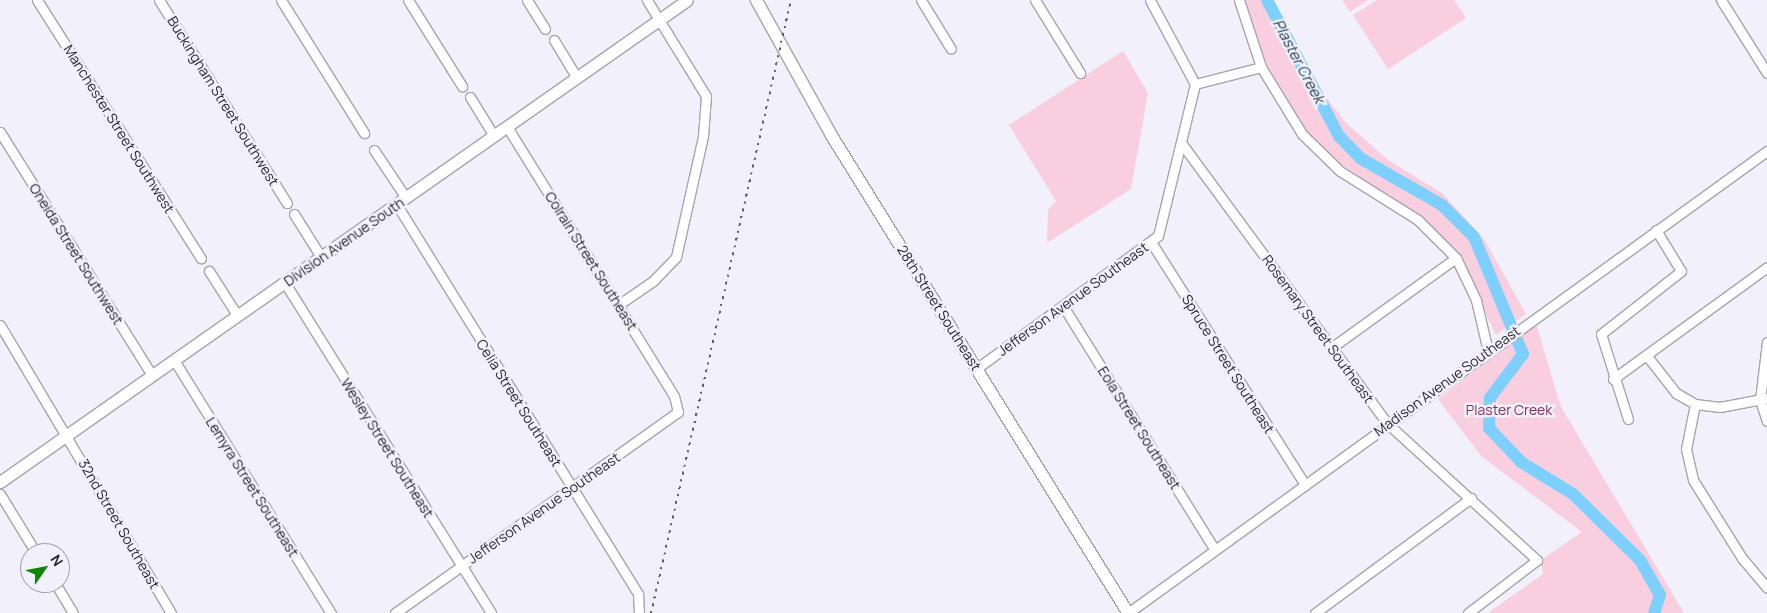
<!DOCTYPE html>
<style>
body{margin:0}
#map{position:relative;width:1767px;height:613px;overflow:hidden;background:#f2f0fb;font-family:Manrope,sans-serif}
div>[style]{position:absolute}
.green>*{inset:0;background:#f9cede}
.river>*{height:12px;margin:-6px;padding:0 6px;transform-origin:6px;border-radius:6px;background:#7dd0fd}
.roads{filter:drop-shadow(1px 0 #a6a4ae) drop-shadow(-1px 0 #a6a4ae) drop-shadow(0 1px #a6a4ae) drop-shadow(0 -1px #a6a4ae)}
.minor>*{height:9px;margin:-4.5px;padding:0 4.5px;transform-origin:4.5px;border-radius:4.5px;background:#fff}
.major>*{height:11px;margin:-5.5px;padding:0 5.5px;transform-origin:5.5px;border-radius:5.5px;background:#fff}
.rail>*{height:2px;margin-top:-1px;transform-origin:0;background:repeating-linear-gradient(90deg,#5e5e63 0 2.5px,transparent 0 7.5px)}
span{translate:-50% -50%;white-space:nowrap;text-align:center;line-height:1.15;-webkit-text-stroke:5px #f2f0fb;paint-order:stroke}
.street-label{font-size:14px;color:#28282c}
.park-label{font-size:14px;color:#892e5a}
.water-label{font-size:15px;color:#163b4e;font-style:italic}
.north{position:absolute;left:20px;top:543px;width:50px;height:50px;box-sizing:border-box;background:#f2f0fb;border:1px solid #a1a0a8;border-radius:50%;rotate:57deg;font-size:14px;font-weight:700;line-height:20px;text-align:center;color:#28282c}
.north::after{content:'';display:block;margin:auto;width:18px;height:22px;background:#0d8709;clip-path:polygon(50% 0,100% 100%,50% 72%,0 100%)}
</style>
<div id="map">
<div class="green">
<i style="clip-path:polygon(1243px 0,1272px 0,1314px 81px,1345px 122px,1388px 160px,1442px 193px,1484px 239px,1526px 314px,1496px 335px,1456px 253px,1432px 227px,1328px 155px,1304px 129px,1267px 65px)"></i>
<i style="clip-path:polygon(1342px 0,1368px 0,1350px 12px)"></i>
<i style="clip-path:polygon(1377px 0,1454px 0,1466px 18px,1388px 69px,1353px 15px)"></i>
<i style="clip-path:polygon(1123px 51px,1148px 93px,1131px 189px,1047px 243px,1048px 210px,1056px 201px,1009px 125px)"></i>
<i style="clip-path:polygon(1536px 324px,1561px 407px,1684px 613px,1488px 613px,1543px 574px,1541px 560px,1582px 532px,1481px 456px,1438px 399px)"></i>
</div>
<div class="river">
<i style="left:1267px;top:0;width:154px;rotate:62.1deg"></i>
<i style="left:1339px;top:136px;width:30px;rotate:46deg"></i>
<i style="left:1360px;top:158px;width:95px;rotate:29.8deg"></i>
<i style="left:1442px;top:205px;width:45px;rotate:45deg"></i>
<i style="left:1474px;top:237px;width:127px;rotate:67.3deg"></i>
<i style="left:1523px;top:354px;width:55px;rotate:126.9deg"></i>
<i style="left:1490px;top:398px;width:30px;rotate:92deg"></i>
<i style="left:1489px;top:428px;width:47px;rotate:46.7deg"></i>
<i style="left:1521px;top:462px;width:61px;rotate:31.6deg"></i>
<i style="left:1573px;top:494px;width:94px;rotate:44.6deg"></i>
<i style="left:1640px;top:560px;width:40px;rotate:60.3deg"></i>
<i style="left:1660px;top:595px;width:19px;rotate:108deg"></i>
</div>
<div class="roads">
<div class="minor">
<i style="left:37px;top:0;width:306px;rotate:57.6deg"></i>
<i style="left:159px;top:0;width:240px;rotate:57.8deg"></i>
<i style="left:281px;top:0;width:157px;rotate:58deg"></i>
<i style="left:408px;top:0;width:102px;rotate:57.9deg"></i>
<i style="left:527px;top:0;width:34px;rotate:58deg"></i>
<i style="left:921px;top:0;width:57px;rotate:58.5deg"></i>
<i style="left:1035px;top:0;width:86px;rotate:58.3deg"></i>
<i style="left:1239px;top:0;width:71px;rotate:71.8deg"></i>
<i style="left:1261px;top:67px;width:79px;rotate:58.5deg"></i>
<i style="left:1302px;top:134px;width:53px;rotate:44.2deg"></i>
<i style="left:1340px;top:171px;width:92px;rotate:32.1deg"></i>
<i style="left:1418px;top:220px;width:54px;rotate:45deg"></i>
<i style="left:1456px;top:258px;width:47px;rotate:64.5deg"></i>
<i style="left:1476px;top:300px;width:52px;rotate:76.8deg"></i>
<i style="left:1721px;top:0;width:86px;rotate:57.8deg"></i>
<i style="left:554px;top:40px;width:44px;rotate:58.8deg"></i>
<i style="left:1195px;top:84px;width:68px;rotate:-14.4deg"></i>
<i style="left:470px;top:97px;width:46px;rotate:58.4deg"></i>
<i style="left:0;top:132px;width:287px;rotate:58deg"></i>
<i style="left:1182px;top:144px;width:348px;rotate:53.7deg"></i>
<i style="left:1388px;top:424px;width:202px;rotate:42.4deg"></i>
<i style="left:1537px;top:560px;width:87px;rotate:142.5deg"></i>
<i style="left:374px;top:150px;width:58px;rotate:56.3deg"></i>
<i style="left:397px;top:205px;width:458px;rotate:58.2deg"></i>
<i style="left:638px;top:594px;width:19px;rotate:87deg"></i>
<i style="left:294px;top:214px;width:51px;rotate:57.9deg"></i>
<i style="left:1151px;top:242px;width:288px;rotate:57.6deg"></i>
<i style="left:209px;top:271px;width:52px;rotate:57.5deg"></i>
<i style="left:285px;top:283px;width:389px;rotate:58deg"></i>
<i style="left:618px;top:305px;width:42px;rotate:-34.4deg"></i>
<i style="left:653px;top:281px;width:33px;rotate:-46deg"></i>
<i style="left:676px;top:257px;width:124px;rotate:-77.4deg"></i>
<i style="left:703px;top:136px;width:40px;rotate:-85.7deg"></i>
<i style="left:706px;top:96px;width:113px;rotate:-121.6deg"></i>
<i style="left:1063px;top:306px;width:287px;rotate:58.1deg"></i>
<i style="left:0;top:325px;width:335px;rotate:59.3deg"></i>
<i style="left:1767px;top:342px;width:58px;rotate:96.9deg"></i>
<i style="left:1760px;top:400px;width:22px;rotate:72deg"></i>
<i style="left:1331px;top:348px;width:154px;rotate:-35.8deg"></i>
<i style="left:1647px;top:356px;width:47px;rotate:51.9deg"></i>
<i style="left:1676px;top:393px;width:22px;rotate:30deg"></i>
<i style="left:1695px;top:404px;width:25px;rotate:7deg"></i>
<i style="left:1720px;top:407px;width:48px;rotate:-10.8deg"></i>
<i style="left:174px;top:360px;width:298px;rotate:58.2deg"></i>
<i style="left:976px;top:369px;width:225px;rotate:-36.2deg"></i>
<i style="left:1158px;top:236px;width:156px;rotate:-76.3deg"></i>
<i style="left:1195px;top:84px;width:95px;rotate:-118.2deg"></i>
<i style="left:1613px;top:379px;width:190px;rotate:-36deg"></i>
<i style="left:1695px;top:404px;width:46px;rotate:101.3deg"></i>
<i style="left:1686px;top:449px;width:32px;rotate:77deg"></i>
<i style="left:1693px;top:480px;width:92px;rotate:57.9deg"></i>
<i style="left:1742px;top:558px;width:39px;rotate:50deg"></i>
<i style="left:1628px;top:419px;width:89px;rotate:-107.6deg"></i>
<i style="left:1601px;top:334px;width:102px;rotate:-38.2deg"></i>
<i style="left:1681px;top:271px;width:48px;rotate:-121.4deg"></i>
<i style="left:0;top:494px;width:69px;rotate:58.6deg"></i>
<i style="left:55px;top:583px;width:35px;rotate:59deg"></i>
<i style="left:395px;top:613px;width:347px;rotate:-35.4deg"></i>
<i style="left:678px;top:412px;width:16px;rotate:-104deg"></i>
<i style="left:674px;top:396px;width:317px;rotate:-121.8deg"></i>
<i style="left:1128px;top:613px;width:789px;rotate:-35.87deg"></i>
<i style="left:1315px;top:613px;width:194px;rotate:-36.4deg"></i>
</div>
<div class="major">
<i style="left:756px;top:0;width:154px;rotate:60.9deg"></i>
<i style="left:831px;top:135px;width:563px;rotate:58.15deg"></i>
<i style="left:0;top:482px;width:839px;rotate:-35.05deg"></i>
</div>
</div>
<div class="rail">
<i style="left:651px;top:613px;width:629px;rotate:-77.14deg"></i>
</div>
<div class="street-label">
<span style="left:223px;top:101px;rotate:58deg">Buckingham Street Southwest</span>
<span style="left:119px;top:129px;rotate:58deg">Manchester Street Southwest</span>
<span style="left:344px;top:242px;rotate:-35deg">Division Avenue South</span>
<span style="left:76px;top:254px;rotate:58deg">Oneida Street Southwest</span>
<span style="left:591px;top:261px;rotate:58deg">Colrain Street Southeast</span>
<span style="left:1073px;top:299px;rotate:-36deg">Jefferson Avenue Southeast</span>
<span style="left:939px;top:308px;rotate:58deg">28th Street Southeast</span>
<span style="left:1318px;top:329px;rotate:54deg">Rosemary Street Southeast</span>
<span style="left:1228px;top:364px;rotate:58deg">Spruce Street Southeast</span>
<span style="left:1447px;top:381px;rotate:-36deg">Madison Avenue Southeast</span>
<span style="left:519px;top:403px;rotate:58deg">Celia Street Southeast</span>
<span style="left:1139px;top:428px;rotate:58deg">Eola Street Southeast</span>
<span style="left:387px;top:448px;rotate:58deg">Wesley Street Southeast</span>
<span style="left:252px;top:487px;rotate:58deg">Lemyra Street Southeast</span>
<span style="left:544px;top:508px;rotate:-35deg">Jefferson Avenue Southeast</span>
<span style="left:119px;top:524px;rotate:60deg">32nd Street Southeast</span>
</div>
<div class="park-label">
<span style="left:1509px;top:410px">Plaster Creek</span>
</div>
<div class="water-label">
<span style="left:1299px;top:61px;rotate:62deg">Plaster Creek</span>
</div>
<div class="north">N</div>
</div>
